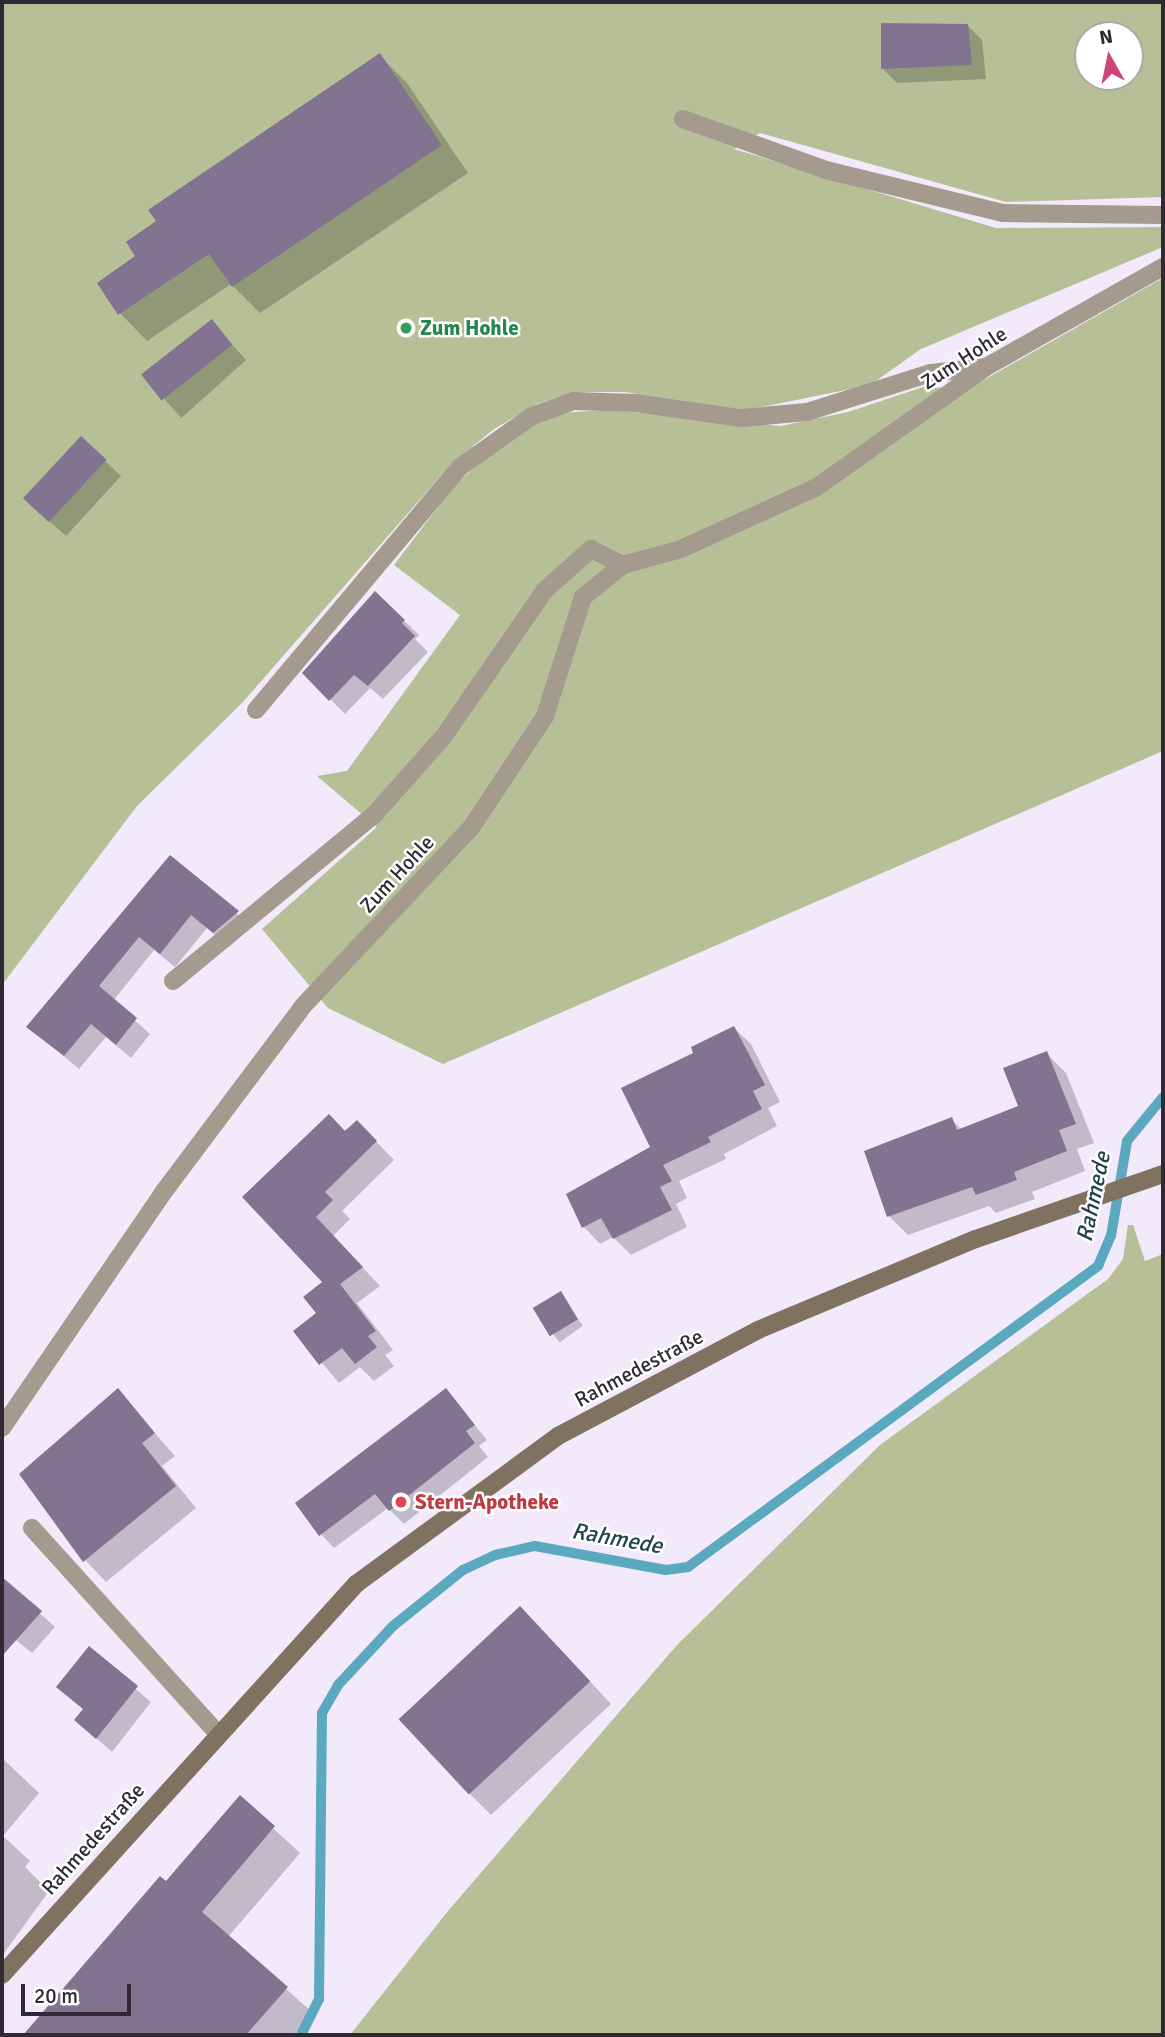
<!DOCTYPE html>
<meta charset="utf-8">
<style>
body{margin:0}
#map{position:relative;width:1165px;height:2037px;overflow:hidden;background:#f2e9fb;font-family:Signika,sans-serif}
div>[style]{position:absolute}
.green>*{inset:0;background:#b6bf96}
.shadow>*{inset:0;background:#0003;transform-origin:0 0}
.stream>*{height:10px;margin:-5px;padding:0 5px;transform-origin:5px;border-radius:5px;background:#5ba9bf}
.building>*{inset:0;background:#827490;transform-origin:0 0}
.lane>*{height:18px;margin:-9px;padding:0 9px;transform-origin:9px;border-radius:9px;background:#a49a8e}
.street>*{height:18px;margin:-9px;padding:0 9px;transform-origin:9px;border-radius:9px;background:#a49a8e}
.secondary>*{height:18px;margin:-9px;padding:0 9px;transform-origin:9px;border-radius:9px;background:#807261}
.dots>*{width:19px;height:19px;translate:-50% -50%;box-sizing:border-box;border:4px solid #fff;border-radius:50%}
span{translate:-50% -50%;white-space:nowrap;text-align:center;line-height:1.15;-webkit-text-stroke:5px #fff;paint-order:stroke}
.leisure-label{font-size:21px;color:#27864d;font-weight:700}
.left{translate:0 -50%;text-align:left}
.street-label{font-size:21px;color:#2f2935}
.health-label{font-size:21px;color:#be3a42;font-weight:700}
.water-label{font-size:23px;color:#1f434e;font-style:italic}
.frame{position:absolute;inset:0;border:4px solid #2f2935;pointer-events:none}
.north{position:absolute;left:1074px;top:21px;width:70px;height:70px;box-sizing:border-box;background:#fff;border:2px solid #aca9ae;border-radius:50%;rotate:351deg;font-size:19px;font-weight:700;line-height:28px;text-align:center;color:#2f2935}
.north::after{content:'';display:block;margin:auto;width:24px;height:32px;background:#cd437b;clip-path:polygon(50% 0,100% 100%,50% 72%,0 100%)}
.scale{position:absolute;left:21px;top:1984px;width:110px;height:32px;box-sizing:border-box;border:4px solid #2f2935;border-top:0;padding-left:9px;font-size:21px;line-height:24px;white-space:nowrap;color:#2f2935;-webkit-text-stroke:5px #fff;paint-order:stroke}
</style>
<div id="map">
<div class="green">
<i style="clip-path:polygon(evenodd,2px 2px,1163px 2px,1163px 197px,1006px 202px,760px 133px,734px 149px,996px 228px,1163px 227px,1163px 247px,921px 349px,870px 385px,747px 410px,624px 392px,574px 392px,537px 404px,494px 429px,451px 464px,242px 703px,137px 806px,2px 985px,2px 2px,1088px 35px,1130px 35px,1130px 77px,1088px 77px,1088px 35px)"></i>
<i style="clip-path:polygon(1163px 278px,1163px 751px,443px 1064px,328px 1008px,262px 929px,377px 827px,317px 776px,347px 771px,460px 615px,394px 565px,454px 486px,500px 443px,556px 413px,610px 410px,781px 426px,848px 412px,923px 387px,968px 389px)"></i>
<i style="clip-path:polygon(1128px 1225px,1133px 1225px,1145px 1261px,1163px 1254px,1163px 2035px,350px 2035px,448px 1911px,677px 1645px,880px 1445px,1108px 1279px,1123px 1259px)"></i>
</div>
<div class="shadow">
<i style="clip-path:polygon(967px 25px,982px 40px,986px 79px,897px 83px,883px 69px)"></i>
<i style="clip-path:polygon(379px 55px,407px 83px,468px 173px,260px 313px,231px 284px,147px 341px,120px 313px,138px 257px)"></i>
<i style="left:212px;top:322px;width:51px;height:87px;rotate:48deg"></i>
<i style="clip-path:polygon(81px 439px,121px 476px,66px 536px,41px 514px)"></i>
<i style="clip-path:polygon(375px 593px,419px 635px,415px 639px,428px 652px,383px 699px,370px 688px,345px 714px,304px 673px)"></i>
<i style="clip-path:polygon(170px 857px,252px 926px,229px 947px,207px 928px,175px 967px,154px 950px,113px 1001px,150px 1034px,131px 1058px,106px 1037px,79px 1069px,29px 1027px)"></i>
<i style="clip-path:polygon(734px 1028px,751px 1044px,780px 1102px,768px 1108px,777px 1126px,724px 1154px,726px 1159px,679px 1181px,687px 1198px,676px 1204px,687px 1227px,631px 1255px,613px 1237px,600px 1244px,584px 1227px,652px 1148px,696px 1053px)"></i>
<i style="clip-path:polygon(1046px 1053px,1066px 1073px,1094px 1143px,1077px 1149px,1085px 1171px,1032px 1192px,1035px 1199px,996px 1213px,989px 1206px,908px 1235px,889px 1216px,951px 1119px,962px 1130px,1020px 1107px)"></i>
<i style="clip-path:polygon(357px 1122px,394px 1160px,342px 1211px,350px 1219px,333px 1236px,380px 1286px,357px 1303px,393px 1350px,385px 1355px,394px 1366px,374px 1381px,360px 1367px,339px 1383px,296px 1332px,319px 1314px,324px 1283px,245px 1197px)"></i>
<i style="left:560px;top:1294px;width:39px;height:29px;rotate:54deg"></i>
<i style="clip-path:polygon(446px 1390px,487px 1440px,479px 1446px,488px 1457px,404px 1524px,388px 1508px,334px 1548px,321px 1534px)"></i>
<i style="clip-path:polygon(118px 1391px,175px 1456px,162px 1466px,196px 1508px,106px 1582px,85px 1560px)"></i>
<i style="clip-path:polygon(2px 1579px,55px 1627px,32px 1653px,16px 1640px,2px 1656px)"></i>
<i style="clip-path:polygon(542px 1630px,611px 1704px,491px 1815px,470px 1794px)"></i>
<i style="clip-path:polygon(89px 1649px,151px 1702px,112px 1752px,76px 1720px,84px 1710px,59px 1687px)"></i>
<i style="clip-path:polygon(2px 1758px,39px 1793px,3px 1836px,30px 1861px,25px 1867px,49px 1891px,2px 1956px)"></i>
<i style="clip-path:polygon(240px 1798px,300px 1853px,228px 1937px,313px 2013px,294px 2035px,25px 2035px,161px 1878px,166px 1883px)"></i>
</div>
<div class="stream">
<i style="left:301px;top:2035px;width:40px;rotate:-63.4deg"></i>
<i style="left:319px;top:1999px;width:286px;rotate:-89.4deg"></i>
<i style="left:322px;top:1713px;width:32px;rotate:-60deg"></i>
<i style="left:338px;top:1685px;width:81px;rotate:-47deg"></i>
<i style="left:393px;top:1626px;width:90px;rotate:-38.7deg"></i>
<i style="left:463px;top:1570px;width:35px;rotate:-25deg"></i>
<i style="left:495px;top:1555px;width:41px;rotate:-12.7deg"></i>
<i style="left:535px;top:1546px;width:133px;rotate:10.4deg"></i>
<i style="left:666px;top:1570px;width:22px;rotate:-8deg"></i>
<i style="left:688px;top:1567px;width:509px;rotate:-36.28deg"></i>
<i style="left:1098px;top:1266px;width:33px;rotate:-67deg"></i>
<i style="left:1111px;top:1236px;width:96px;rotate:-80.4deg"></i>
<i style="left:1127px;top:1141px;width:57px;rotate:-50.7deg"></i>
</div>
<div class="building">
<i style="clip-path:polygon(881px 23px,968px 24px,972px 65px,881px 69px)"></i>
<i style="clip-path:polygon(380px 53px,442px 145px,232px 287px,209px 254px,118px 315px,97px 283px,135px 256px,126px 242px,156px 221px,148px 210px)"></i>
<i style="left:212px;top:319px;width:33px;height:90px;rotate:52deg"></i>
<i style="left:81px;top:436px;width:35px;height:85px;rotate:43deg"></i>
<i style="clip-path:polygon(375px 591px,405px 620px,402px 623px,415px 636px,368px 686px,354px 675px,329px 701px,302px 673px)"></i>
<i style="clip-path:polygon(170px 855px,239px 911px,213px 933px,191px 915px,160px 954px,139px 937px,99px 986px,137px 1018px,116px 1045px,91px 1024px,64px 1056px,26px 1027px)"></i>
<i style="clip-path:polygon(734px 1026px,765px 1085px,753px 1091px,762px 1109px,708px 1137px,711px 1142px,663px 1165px,672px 1181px,660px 1187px,672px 1210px,613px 1239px,601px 1218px,582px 1228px,566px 1194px,650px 1147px,621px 1088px,693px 1053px,691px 1047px)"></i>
<i style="clip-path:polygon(1047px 1051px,1076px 1124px,1059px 1130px,1067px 1151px,1014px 1172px,1017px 1180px,976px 1195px,972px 1187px,887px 1217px,864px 1151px,952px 1117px,957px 1130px,1018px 1106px,1003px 1068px)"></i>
<i style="clip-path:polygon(329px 1114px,345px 1131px,357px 1120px,377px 1141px,325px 1192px,333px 1200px,316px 1217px,363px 1267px,340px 1284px,376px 1331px,368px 1336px,377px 1347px,355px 1364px,342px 1348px,319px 1365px,293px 1331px,316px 1313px,303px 1297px,322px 1282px,242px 1197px)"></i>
<i style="left:561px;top:1291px;width:33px;height:33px;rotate:59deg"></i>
<i style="clip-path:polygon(118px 1388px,155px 1433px,142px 1443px,176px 1486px,83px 1562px,19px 1474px)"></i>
<i style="clip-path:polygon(446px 1388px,475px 1425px,466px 1431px,475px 1443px,389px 1511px,375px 1494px,319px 1536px,295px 1503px)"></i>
<i style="clip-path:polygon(2px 1577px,42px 1611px,2px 1656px)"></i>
<i style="left:520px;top:1606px;width:103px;height:166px;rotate:47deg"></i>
<i style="clip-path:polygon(89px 1646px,138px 1686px,96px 1739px,74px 1720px,83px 1709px,56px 1687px)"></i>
<i style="clip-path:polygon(240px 1795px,275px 1826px,202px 1912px,288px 1987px,246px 2035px,23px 2035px,160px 1876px,166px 1881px)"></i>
</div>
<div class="lane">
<i style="left:683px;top:119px;width:152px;rotate:19.6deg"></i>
<i style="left:826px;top:170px;width:182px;rotate:13.7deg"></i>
<i style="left:1003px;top:213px;width:160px;rotate:0.7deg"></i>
<i style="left:256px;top:710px;width:317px;rotate:-50deg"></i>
<i style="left:460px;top:467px;width:88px;rotate:-35.3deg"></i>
<i style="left:532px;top:416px;width:45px;rotate:-19.7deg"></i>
<i style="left:574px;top:401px;width:62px;rotate:1.8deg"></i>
<i style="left:636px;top:403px;width:107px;rotate:8.1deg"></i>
<i style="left:742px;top:418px;width:65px;rotate:-5.3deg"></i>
<i style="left:807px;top:412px;width:130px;rotate:-17.5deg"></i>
<i style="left:931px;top:373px;width:55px;rotate:-6.2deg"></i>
<i style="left:173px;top:981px;width:261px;rotate:-39.6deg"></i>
<i style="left:374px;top:815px;width:106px;rotate:-48.5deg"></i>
<i style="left:444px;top:736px;width:178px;rotate:-55.3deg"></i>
<i style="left:545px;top:590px;width:62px;rotate:-41.7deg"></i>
<i style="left:591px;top:549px;width:36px;rotate:27deg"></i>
<i style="left:32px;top:1528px;width:278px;rotate:47.9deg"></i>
</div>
<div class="street">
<i style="left:2px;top:1428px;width:283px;rotate:-55.6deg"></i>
<i style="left:162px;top:1194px;width:235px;rotate:-53.1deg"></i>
<i style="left:303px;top:1006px;width:245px;rotate:-46.7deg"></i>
<i style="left:471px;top:828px;width:134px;rotate:-56.5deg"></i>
<i style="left:545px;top:716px;width:125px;rotate:-72.3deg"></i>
<i style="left:583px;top:597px;width:51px;rotate:-38.7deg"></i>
<i style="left:623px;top:565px;width:60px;rotate:-15.4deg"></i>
<i style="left:681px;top:549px;width:149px;rotate:-24.5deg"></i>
<i style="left:817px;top:487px;width:207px;rotate:-35.4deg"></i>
<i style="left:986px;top:367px;width:203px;rotate:-29.5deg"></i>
</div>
<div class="secondary">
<i style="left:2px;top:1975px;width:527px;rotate:-47.84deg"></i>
<i style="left:356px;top:1584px;width:250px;rotate:-36.2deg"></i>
<i style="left:558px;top:1436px;width:226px;rotate:-27.9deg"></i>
<i style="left:758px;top:1330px;width:236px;rotate:-22.7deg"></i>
<i style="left:976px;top:1239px;width:198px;rotate:-19.2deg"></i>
</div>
<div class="dots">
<i style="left:406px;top:328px;background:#2e9e5b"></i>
<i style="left:401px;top:1502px;background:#e0444e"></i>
</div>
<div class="leisure-label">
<span class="left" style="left:420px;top:328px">Zum Hohle</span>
</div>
<div class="street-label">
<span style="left:964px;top:358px;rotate:-33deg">Zum Hohle</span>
<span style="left:397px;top:874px;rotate:-47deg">Zum Hohle</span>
<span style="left:639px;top:1368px;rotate:-28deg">Rahmedestraße</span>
<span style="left:93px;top:1839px;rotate:-48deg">Rahmedestraße</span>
</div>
<div class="health-label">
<span class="left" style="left:415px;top:1502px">Stern-Apotheke</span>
</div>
<div class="water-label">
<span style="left:1094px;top:1197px;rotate:-78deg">Rahmede</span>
<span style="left:617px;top:1539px;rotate:10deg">Rahmede</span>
</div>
<div class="frame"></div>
<div class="north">N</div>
<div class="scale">20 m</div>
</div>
